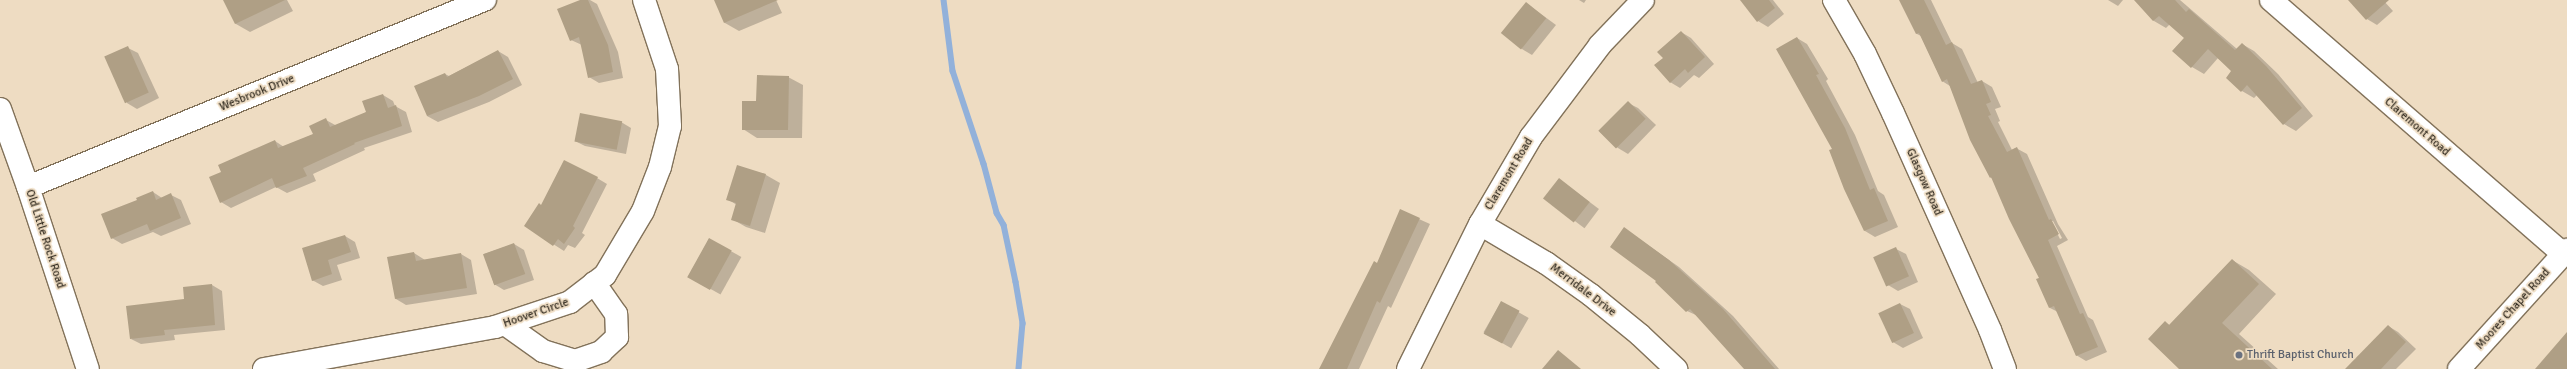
<!DOCTYPE html>
<style>
body{margin:0}
#map{position:relative;width:2567px;height:369px;overflow:hidden;background:#eedcc2;font-family:Signika,sans-serif}
div>[style]{position:absolute}
.shadow>*{inset:0;background:#0003;transform-origin:0 0}
.stream>*{height:5.5px;margin:-2.75px;padding:0 2.75px;transform-origin:2.75px;border-radius:2.75px;background:#92b1da}
.building>*{inset:0;background:#af9f85;transform-origin:0 0}
.roads{filter:drop-shadow(1px 0 #82725a) drop-shadow(-1px 0 #82725a) drop-shadow(0 1px #82725a) drop-shadow(0 -1px #82725a)}
.minor>*{height:22px;margin:-11px;padding:0 11px;transform-origin:11px;border-radius:11px;background:#fff}
.major>*{height:22px;margin:-11px;padding:0 11px;transform-origin:11px;border-radius:11px;background:#fff}
.dots>*{width:11px;height:11px;translate:-50% -50%;box-sizing:border-box;border:2px solid #eedcc2;border-radius:50%}
span{translate:-50% -50%;white-space:nowrap;text-align:center;line-height:1.15;-webkit-text-stroke:3.5px #eedcc2;paint-order:stroke}
.street-label{font-size:12px;color:#362f24}
.worship-label{font-size:12px;color:#5b616d}
.left{translate:0 -50%;text-align:left}
</style>
<div id="map">
<div class="shadow">
<i style="clip-path:polygon(224px 0,287px 0,293px 11px,250px 32px,236px 24px)"></i>
<i style="clip-path:polygon(582px 0,590px 0,597px 4px,618px 52px,623px 78px,599px 83px,589px 77px,582px 45px,571px 40px)"></i>
<i style="clip-path:polygon(715px 0,776px 0,782px 13px,739px 31px,725px 23px)"></i>
<i style="clip-path:polygon(1579px 0,1586px 0,1584px 3px)"></i>
<i style="clip-path:polygon(1742px 0,1773px 0,1784px 14px,1768px 27px,1758px 21px)"></i>
<i style="clip-path:polygon(evenodd,1901px 0,1931px 0,1952px 43px,1962px 49px,1978px 83px,1982px 81px,1992px 87px,2001px 107px,1995px 109px,2000px 121px,1998px 122px,2012px 150px,2016px 148px,2027px 154px,2058px 224px,2068px 240px,2057px 246px,2088px 317px,2093px 320px,2107px 352px,2086px 361px,2076px 355px,2058px 312px,2050px 308px,2040px 279px,1993px 179px,1990px 177px,1950px 86px,1942px 81px,1921px 36px,1917px 34px,1901px 0,2051px 221px,2053px 221px,2062px 238px,2060px 239px,2051px 221px)"></i>
<i style="clip-path:polygon(2108px 0,2123px 0,2118px 6px)"></i>
<i style="clip-path:polygon(2135px 0,2180px 0,2237px 49px,2242px 44px,2254px 51px,2278px 74px,2313px 116px,2296px 131px,2284px 124px,2257px 95px,2254px 98px,2242px 91px,2233px 71px,2218px 58px,2204px 74px,2192px 67px,2173px 51px,2185px 37px,2170px 24px,2166px 28px,2154px 21px)"></i>
<i style="clip-path:polygon(2350px 0,2383px 0,2393px 11px,2377px 25px,2367px 19px)"></i>
<i style="clip-path:polygon(1526px 3px,1556px 25px,1532px 55px,1522px 49px)"></i>
<i style="clip-path:polygon(1681px 32px,1691px 38px,1714px 64px,1699px 78px,1694px 75px,1680px 88px,1670px 82px,1664px 58px)"></i>
<i style="clip-path:polygon(1797px 38px,1807px 44px,1828px 79px,1826px 81px,1855px 135px,1878px 191px,1884px 195px,1898px 227px,1875px 237px,1865px 231px,1845px 189px)"></i>
<i style="clip-path:polygon(128px 48px,138px 53px,159px 98px,137px 109px,127px 103px)"></i>
<i style="clip-path:polygon(498px 51px,508px 57px,522px 85px,489px 102px,438px 122px,427px 116px,445px 74px,449px 76px)"></i>
<i style="clip-path:polygon(788px 77px,803px 85px,802px 138px,757px 138px,743px 129px,757px 102px)"></i>
<i style="clip-path:polygon(383px 95px,393px 101px,395px 106px,406px 112px,412px 132px,364px 148px,365px 150px,313px 174px,316px 181px,287px 193px,276px 187px,231px 208px,221px 202px,222px 172px,275px 141px,284px 147px,314px 134px,326px 120px,337px 126px,367px 112px)"></i>
<i style="clip-path:polygon(1628px 103px,1638px 108px,1656px 125px,1628px 154px,1618px 148px,1600px 132px)"></i>
<i style="clip-path:polygon(621px 122px,631px 128px,626px 154px,585px 146px,575px 141px)"></i>
<i style="clip-path:polygon(738px 166px,766px 175px,780px 183px,765px 233px,746px 227px,732px 219px,737px 205px,727px 199px)"></i>
<i style="clip-path:polygon(597px 178px,607px 184px,582px 233px,585px 235px,575px 248px,568px 245px,564px 251px,525px 226px,542px 206px)"></i>
<i style="left:1559px;top:179px;width:50px;height:24px;rotate:37deg"></i>
<i style="clip-path:polygon(153px 192px,162px 198px,171px 195px,181px 200px,191px 224px,161px 236px,153px 232px,122px 244px,112px 238px,139px 201px)"></i>
<i style="clip-path:polygon(1401px 211px,1430px 224px,1391px 308px,1388px 306px,1359px 369px,1321px 369px,1378px 264px)"></i>
<i style="clip-path:polygon(1625px 229px,1679px 267px,1733px 316px,1779px 369px,1745px 369px,1698px 316px,1687px 311px,1657px 281px)"></i>
<i style="clip-path:polygon(345px 236px,355px 242px,360px 258px,337px 265px,342px 280px,323px 286px,312px 280px)"></i>
<i style="left:709px;top:239px;width:37px;height:43px;rotate:29deg"></i>
<i style="clip-path:polygon(514px 244px,524px 250px,534px 280px,504px 290px,494px 284px,484px 254px)"></i>
<i style="clip-path:polygon(1896px 249px,1906px 254px,1918px 282px,1898px 291px,1888px 285px)"></i>
<i style="clip-path:polygon(414px 253px,425px 260px,461px 254px,471px 260px,477px 294px,406px 305px,396px 299px,389px 258px)"></i>
<i style="clip-path:polygon(2232px 260px,2249px 270px,2276px 294px,2239px 334px,2278px 369px,2181px 369px,2165px 322px,2171px 326px)"></i>
<i style="clip-path:polygon(212px 285px,222px 291px,225px 330px,174px 335px,175px 340px,141px 344px,131px 339px,185px 300px)"></i>
<i style="left:1501px;top:302px;width:32px;height:35px;rotate:30deg"></i>
<i style="clip-path:polygon(1900px 304px,1910px 309px,1923px 338px,1903px 348px,1893px 342px)"></i>
<i style="clip-path:polygon(2388px 326px,2398px 332px,2416px 349px,2396px 369px,2357px 369px)"></i>
</div>
<div class="stream">
<i style="left:944px;top:0;width:72px;rotate:82.8deg"></i>
<i style="left:953px;top:71px;width:98px;rotate:71.6deg"></i>
<i style="left:984px;top:164px;width:51px;rotate:75.1deg"></i>
<i style="left:997px;top:213px;width:14px;rotate:60deg"></i>
<i style="left:1004px;top:225px;width:58px;rotate:78.1deg"></i>
<i style="left:1016px;top:282px;width:42px;rotate:80.3deg"></i>
<i style="left:1023px;top:323px;width:46px;rotate:95deg"></i>
</div>
<div class="building">
<i style="clip-path:polygon(223px 0,285px 0,235px 24px)"></i>
<i style="clip-path:polygon(580px 0,588px 0,608px 45px,613px 72px,588px 78px,579px 37px,570px 41px,557px 9px)"></i>
<i style="clip-path:polygon(714px 0,778px 0,724px 23px)"></i>
<i style="clip-path:polygon(1740px 0,1769px 0,1775px 8px,1757px 22px)"></i>
<i style="clip-path:polygon(1899px 0,1924px 0,1946px 45px,1952px 42px,1971px 84px,1982px 80px,1991px 102px,1986px 104px,1991px 115px,1988px 116px,2007px 152px,2017px 147px,2049px 220px,2051px 219px,2059px 234px,2048px 240px,2080px 314px,2083px 313px,2098px 347px,2076px 356px,2054px 306px,2049px 308px,2036px 279px,2039px 278px,2009px 219px,1991px 177px,1990px 178px,1970px 140px,1947px 79px,1942px 82px,1919px 33px,1916px 34px)"></i>
<i style="clip-path:polygon(2134px 0,2175px 0,2186px 12px,2189px 9px,2235px 50px,2242px 43px,2266px 66px,2302px 108px,2283px 125px,2247px 85px,2241px 92px,2226px 78px,2231px 71px,2208px 49px,2191px 68px,2172px 51px,2184px 38px,2159px 16px,2153px 21px)"></i>
<i style="clip-path:polygon(2348px 0,2389px 0,2366px 20px)"></i>
<i style="left:1526px;top:2px;width:26px;height:40px;rotate:39deg"></i>
<i style="clip-path:polygon(1681px 31px,1705px 57px,1688px 73px,1685px 69px,1670px 83px,1654px 65px,1663px 58px,1657px 52px)"></i>
<i style="clip-path:polygon(1797px 37px,1819px 74px,1816px 75px,1845px 128px,1870px 190px,1874px 188px,1888px 221px,1864px 231px,1844px 189px,1829px 150px,1832px 149px,1776px 49px)"></i>
<i style="left:128px;top:46px;width:51px;height:26px;rotate:66deg"></i>
<i style="clip-path:polygon(498px 50px,513px 79px,479px 96px,427px 116px,414px 86px,445px 73px,447px 77px)"></i>
<i style="clip-path:polygon(757px 75px,789px 76px,788px 130px,742px 130px,742px 101px,756px 101px)"></i>
<i style="clip-path:polygon(383px 94px,388px 108px,396px 105px,402px 126px,354px 143px,355px 144px,303px 168px,307px 176px,276px 188px,272px 178px,220px 203px,209px 177px,221px 172px,218px 165px,275px 140px,278px 148px,313px 134px,309px 126px,326px 118px,330px 127px,366px 112px,362px 101px)"></i>
<i style="left:1628px;top:101px;width:25px;height:42px;rotate:45deg"></i>
<i style="left:580px;top:113px;width:43px;height:29px;rotate:11deg"></i>
<i style="clip-path:polygon(564px 160px,598px 177px,573px 226px,575px 228px,564px 244px,558px 239px,553px 246px,524px 226px,539px 203px,541px 205px)"></i>
<i style="clip-path:polygon(737px 165px,766px 174px,750px 226px,731px 220px,736px 203px,726px 200px)"></i>
<i style="left:1559px;top:178px;width:39px;height:26px;rotate:38deg"></i>
<i style="clip-path:polygon(153px 191px,156px 200px,171px 193px,181px 218px,150px 231px,147px 224px,111px 239px,101px 214px,137px 200px,136px 198px)"></i>
<i style="clip-path:polygon(1400px 209px,1420px 218px,1380px 303px,1377px 301px,1347px 369px,1319px 369px,1374px 261px,1377px 263px)"></i>
<i style="clip-path:polygon(1624px 227px,1669px 260px,1723px 309px,1775px 369px,1744px 369px,1690px 309px,1686px 312px,1655px 282px,1656px 281px,1610px 247px)"></i>
<i style="clip-path:polygon(345px 235px,351px 252px,328px 260px,332px 274px,312px 281px,302px 248px)"></i>
<i style="left:709px;top:238px;width:26px;height:45px;rotate:29deg"></i>
<i style="left:514px;top:243px;width:33px;height:33px;rotate:70deg"></i>
<i style="left:1896px;top:247px;width:32px;height:25px;rotate:66deg"></i>
<i style="clip-path:polygon(414px 252px,416px 261px,461px 253px,467px 288px,395px 299px,387px 257px)"></i>
<i style="clip-path:polygon(2232px 259px,2259px 284px,2222px 323px,2272px 369px,2179px 369px,2148px 339px,2165px 321px,2169px 325px)"></i>
<i style="clip-path:polygon(212px 284px,215px 325px,164px 330px,165px 335px,130px 339px,126px 306px,184px 299px,183px 287px)"></i>
<i style="left:1501px;top:301px;width:21px;height:37px;rotate:28deg"></i>
<i style="left:1900px;top:303px;width:33px;height:24px;rotate:65deg"></i>
<i style="clip-path:polygon(2388px 325px,2406px 342px,2381px 369px,2345px 369px)"></i>
<i style="clip-path:polygon(2567px 332px,2567px 369px,2535px 369px)"></i>
<i style="clip-path:polygon(1558px 350px,1581px 369px,1542px 369px)"></i>
</div>
<div class="roads">
<div class="minor">
<i style="left:1834px;top:0;width:62px;rotate:60.1deg"></i>
<i style="left:1865px;top:54px;width:65px;rotate:64.6deg"></i>
<i style="left:1893px;top:113px;width:238px;rotate:65.9deg"></i>
<i style="left:1990px;top:330px;width:42px;rotate:69deg"></i>
<i style="left:2271px;top:0;width:387px;rotate:41deg"></i>
<i style="left:0;top:109px;width:83px;rotate:70.3deg"></i>
<i style="left:28px;top:187px;width:192px;rotate:71.8deg"></i>
<i style="left:28px;top:187px;width:494px;rotate:-22.3deg"></i>
<i style="left:1480px;top:224px;width:77px;rotate:30.6deg"></i>
<i style="left:1546px;top:263px;width:55px;rotate:35.4deg"></i>
<i style="left:1591px;top:295px;width:63px;rotate:39.2deg"></i>
<i style="left:1640px;top:335px;width:50px;rotate:43.4deg"></i>
<i style="left:505px;top:324px;width:47px;rotate:35.4deg"></i>
<i style="left:543px;top:351px;width:34px;rotate:17deg"></i>
<i style="left:575px;top:361px;width:28px;rotate:-19deg"></i>
<i style="left:601px;top:352px;width:22px;rotate:-43deg"></i>
<i style="left:617px;top:337px;width:23px;rotate:-92deg"></i>
<i style="left:616px;top:314px;width:38px;rotate:-125deg"></i>
<i style="left:264px;top:369px;width:235px;rotate:-10.3deg"></i>
<i style="left:495px;top:327px;width:79px;rotate:-18.4deg"></i>
<i style="left:570px;top:302px;width:44px;rotate:-37.6deg"></i>
<i style="left:605px;top:275px;width:74px;rotate:-59.3deg"></i>
<i style="left:643px;top:211px;width:47px;rotate:-68.9deg"></i>
<i style="left:660px;top:167px;width:42px;rotate:-76.3deg"></i>
<i style="left:670px;top:126px;width:57px;rotate:-93deg"></i>
<i style="left:667px;top:69px;width:73px;rotate:-108.4deg"></i>
<i style="left:1408px;top:369px;width:162px;rotate:-63.6deg"></i>
<i style="left:1480px;top:224px;width:101px;rotate:-59.6deg"></i>
<i style="left:1531px;top:137px;width:115px;rotate:-53.1deg"></i>
<i style="left:1600px;top:45px;width:62px;rotate:-46.3deg"></i>
</div>
<div class="major">
<i style="left:2459px;top:369px;width:161px;rotate:-47.8deg"></i>
</div>
</div>
<div class="dots">
<i style="left:2239px;top:355px;background:#6b7280"></i>
</div>
<div class="street-label">
<span style="left:257px;top:93px;rotate:-22deg">Wesbrook Drive</span>
<span style="left:2417px;top:127px;rotate:41deg">Claremont Road</span>
<span style="left:1509px;top:174px;rotate:-59deg">Claremont Road</span>
<span style="left:1924px;top:182px;rotate:66deg">Glasgow Road</span>
<span style="left:45px;top:239px;rotate:72deg">Old Little Rock Road</span>
<span style="left:1583px;top:290px;rotate:37deg">Merridale Drive</span>
<span style="left:2513px;top:309px;rotate:-48deg">Moores Chapel Road</span>
<span style="left:536px;top:313px;rotate:-19deg">Hoover Circle</span>
</div>
<div class="worship-label">
<span class="left" style="left:2247px;top:355px">Thrift Baptist Church</span>
</div>
</div>
